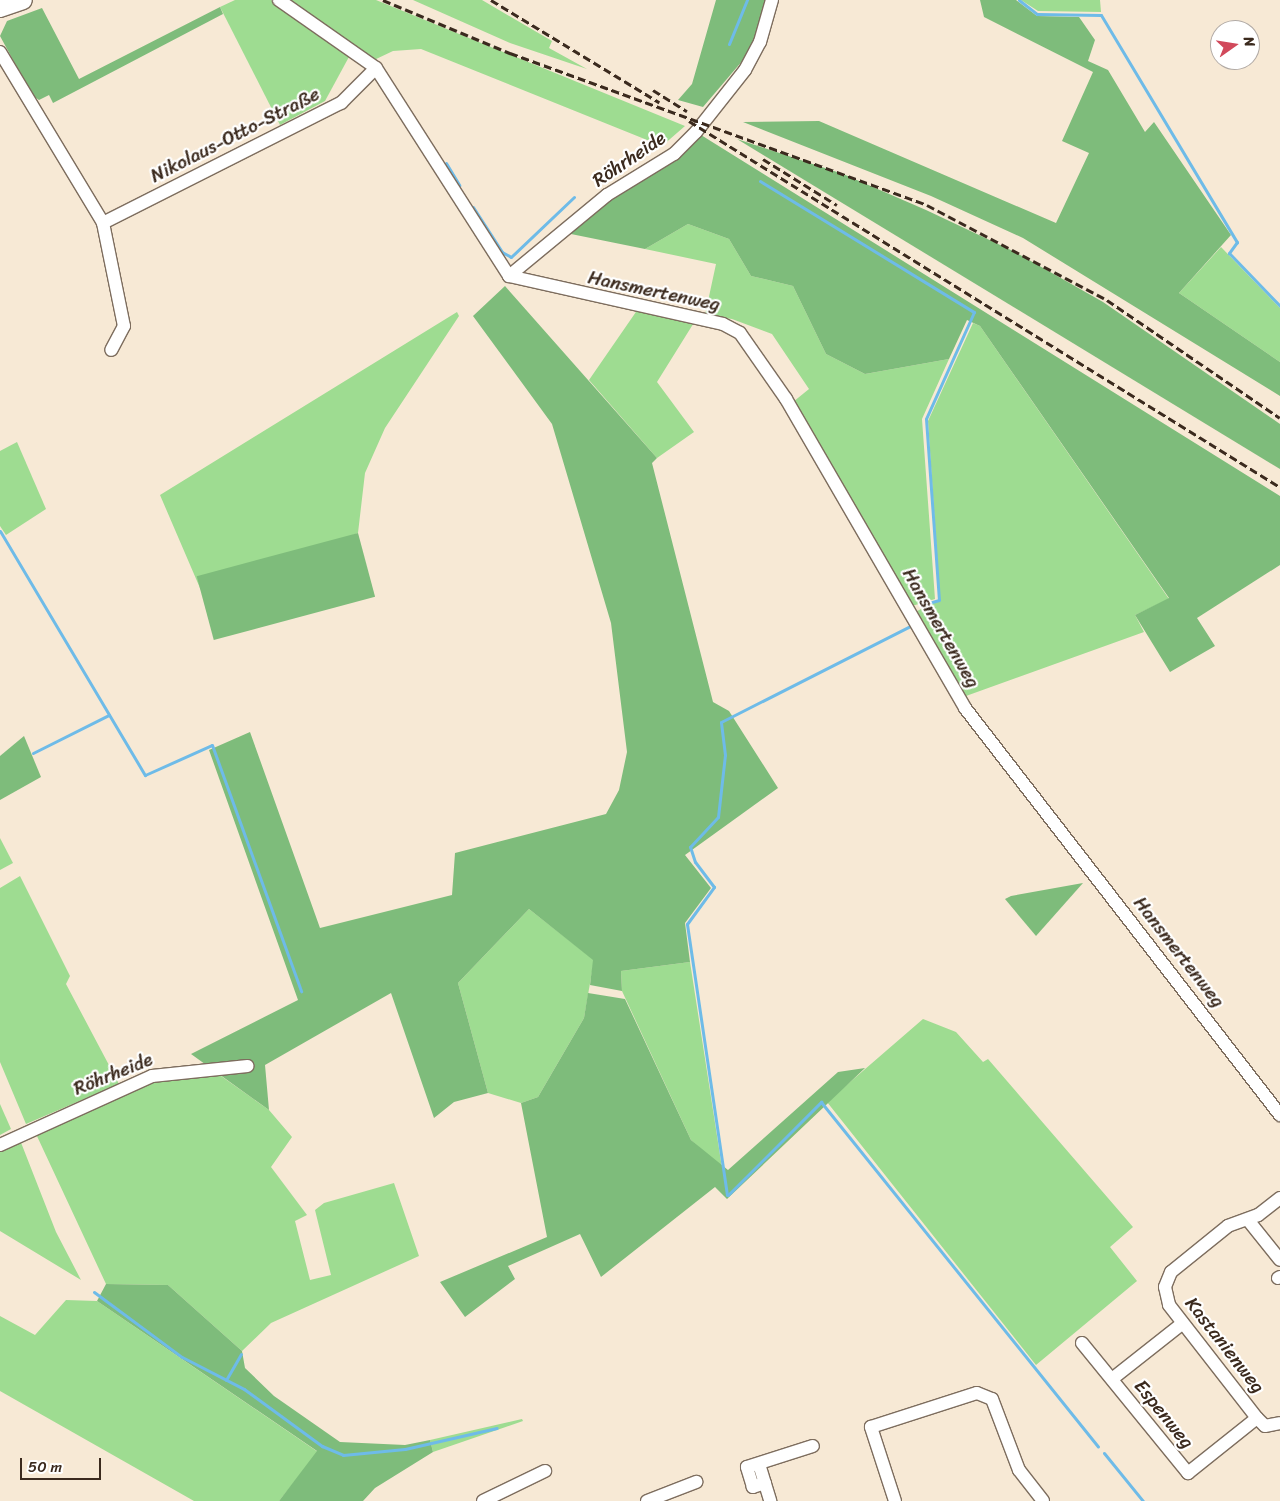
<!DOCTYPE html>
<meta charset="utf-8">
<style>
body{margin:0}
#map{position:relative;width:1280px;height:1501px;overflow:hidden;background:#f7e9d5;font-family:Sriracha,sans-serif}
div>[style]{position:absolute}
.green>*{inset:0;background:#9edc91}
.forest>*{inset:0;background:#7ebc7b;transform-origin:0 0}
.stream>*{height:3px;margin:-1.5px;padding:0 1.5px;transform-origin:1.5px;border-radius:1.5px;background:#6ebbe8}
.roads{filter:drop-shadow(1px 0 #7d6d5e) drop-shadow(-1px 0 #7d6d5e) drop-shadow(0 1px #7d6d5e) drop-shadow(0 -1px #7d6d5e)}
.street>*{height:12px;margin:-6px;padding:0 6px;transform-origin:6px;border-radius:6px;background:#fff}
.secondary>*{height:18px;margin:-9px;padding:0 9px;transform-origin:9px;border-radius:9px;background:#fff}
.rail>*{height:3px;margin-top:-1.5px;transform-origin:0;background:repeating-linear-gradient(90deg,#3b2a1e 0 8px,transparent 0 12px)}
span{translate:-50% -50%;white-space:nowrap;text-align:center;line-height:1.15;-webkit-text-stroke:4.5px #fff;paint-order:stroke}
.street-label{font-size:19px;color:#3b2a1e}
.north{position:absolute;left:1210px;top:20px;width:50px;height:50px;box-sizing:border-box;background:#fff;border:1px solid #b1aaa5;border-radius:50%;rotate:77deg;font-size:14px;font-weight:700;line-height:20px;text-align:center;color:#3b2a1e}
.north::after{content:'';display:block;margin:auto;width:18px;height:22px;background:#d1495b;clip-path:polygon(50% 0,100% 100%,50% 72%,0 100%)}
.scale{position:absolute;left:20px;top:1458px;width:81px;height:22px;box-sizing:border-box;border:2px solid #3b2a1e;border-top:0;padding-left:6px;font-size:15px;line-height:18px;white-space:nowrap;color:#3b2a1e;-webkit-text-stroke:4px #fff;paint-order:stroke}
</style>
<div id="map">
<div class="green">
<i style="clip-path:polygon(235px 0,271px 0,350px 55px,325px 101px,280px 125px,220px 7px)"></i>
<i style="clip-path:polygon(285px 0,376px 0,685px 126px,662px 146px,421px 49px,393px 51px,374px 60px)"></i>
<i style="clip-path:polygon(413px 0,482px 0,552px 41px,549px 48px,587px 69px,510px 43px)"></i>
<i style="clip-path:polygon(1021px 0,1100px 0,1101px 12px,1038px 11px)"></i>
<i style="clip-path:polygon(688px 224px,729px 239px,751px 276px,793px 286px,826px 354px,865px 374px,949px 359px,922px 419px,935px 599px,912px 606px,793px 402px,809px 389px,772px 334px,732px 319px,705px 315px,716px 264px,645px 249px)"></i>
<i style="clip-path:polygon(1221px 247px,1280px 308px,1280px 362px,1179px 293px)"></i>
<i style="clip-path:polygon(638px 309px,695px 321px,657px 382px,694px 432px,657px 458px,589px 380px)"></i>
<i style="clip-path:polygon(457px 312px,459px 316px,385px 428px,365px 473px,358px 533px,203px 595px,160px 495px)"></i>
<i style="clip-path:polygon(973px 323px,980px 326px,1169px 599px,1135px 615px,1144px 632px,966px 696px,917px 611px,940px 600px,928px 421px)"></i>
<i style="clip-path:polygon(17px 442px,46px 509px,6px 535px,0 526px,0 451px)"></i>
<i style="clip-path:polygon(0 838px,13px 863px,0 870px)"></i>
<i style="clip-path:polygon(20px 876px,70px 976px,66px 984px,119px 1084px,26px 1124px,0 1062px,0 888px)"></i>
<i style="clip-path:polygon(529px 909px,594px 960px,584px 1018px,538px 1097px,521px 1103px,488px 1093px,458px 983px)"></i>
<i style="clip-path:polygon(690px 962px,722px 1168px,691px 1140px,622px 991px,621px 971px)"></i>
<i style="clip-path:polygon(923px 1019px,956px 1032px,983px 1062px,988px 1059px,1133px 1227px,1110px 1247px,1137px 1281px,1036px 1365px,827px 1102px)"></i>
<i style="clip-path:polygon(181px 1076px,221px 1076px,269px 1110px,292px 1137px,271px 1167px,307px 1215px,295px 1221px,310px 1280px,331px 1275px,315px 1210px,324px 1203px,394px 1183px,419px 1256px,271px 1323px,242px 1351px,168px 1285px,106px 1284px,36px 1134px,153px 1083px)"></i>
<i style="clip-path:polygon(0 1104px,11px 1129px,0 1135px)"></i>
<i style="clip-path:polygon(20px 1140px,56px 1232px,81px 1280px,0 1231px,0 1151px)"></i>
<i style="clip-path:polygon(66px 1300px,97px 1301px,318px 1452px,279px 1501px,194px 1501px,0 1391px,0 1316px,35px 1335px)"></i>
<i style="clip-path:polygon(522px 1419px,523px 1421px,433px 1452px,430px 1440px)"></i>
</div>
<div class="forest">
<i style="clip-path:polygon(716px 0,767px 0,755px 46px,703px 107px,678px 100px,692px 84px)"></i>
<i style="clip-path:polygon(980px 0,1016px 0,1037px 16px,1079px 17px,1095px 40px,1088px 61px,1108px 70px,1145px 132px,1154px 122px,1231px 235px,1179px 293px,1280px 362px,1280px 396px,1023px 238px,931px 196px,743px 122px,819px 121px,1056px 223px,1089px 153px,1062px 141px,1093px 72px,984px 17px)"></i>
<i style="clip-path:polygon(220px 7px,223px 14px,53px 103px,49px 95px,39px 100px,32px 95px,0 36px,7px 21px,42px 8px,79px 79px)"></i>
<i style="clip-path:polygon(701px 135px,1280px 496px,1280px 565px,1197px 618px,1215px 646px,1170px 672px,1135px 615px,1169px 598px,980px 326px,967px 320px,949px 359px,865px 374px,826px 354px,793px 286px,751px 276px,729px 239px,688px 224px,645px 249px,566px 233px)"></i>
<i style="clip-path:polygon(737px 139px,843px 174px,926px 210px,1015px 252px,1103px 302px,1280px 424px,1280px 469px)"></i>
<i style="clip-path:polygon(505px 286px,657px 458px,652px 463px,713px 702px,729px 711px,778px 788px,685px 855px,711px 888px,685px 923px,690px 962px,621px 971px,622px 991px,590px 985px,593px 960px,529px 909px,458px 983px,488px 1093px,454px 1102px,434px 1118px,391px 993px,265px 1065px,269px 1110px,191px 1054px,298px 1000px,209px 750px,250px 732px,320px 928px,452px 895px,455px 853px,606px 814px,619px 790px,627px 752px,611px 623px,552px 424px,473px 316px)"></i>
<i style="left:358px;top:533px;width:66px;height:167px;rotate:75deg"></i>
<i style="clip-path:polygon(24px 736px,41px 777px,0 800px,0 756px)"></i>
<i style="clip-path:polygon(1083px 883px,1036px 936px,1005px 899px,1011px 896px)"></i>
<i style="clip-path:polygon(588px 993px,625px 999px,691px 1140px,728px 1170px,838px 1072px,865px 1068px,727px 1199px,715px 1187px,601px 1277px,580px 1234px,508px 1266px,515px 1279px,465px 1317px,440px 1282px,547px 1237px,521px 1103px,538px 1097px,584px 1018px)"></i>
<i style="clip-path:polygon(106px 1284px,168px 1285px,242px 1351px,245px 1368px,274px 1396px,340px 1442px,405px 1445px,430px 1440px,433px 1452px,375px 1488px,363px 1501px,279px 1501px,317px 1451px,97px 1301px)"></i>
</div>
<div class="stream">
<i style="left:1019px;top:0;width:23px;rotate:38deg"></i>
<i style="left:1037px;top:14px;width:64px;rotate:0.9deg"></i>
<i style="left:1101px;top:15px;width:265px;rotate:59.1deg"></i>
<i style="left:1237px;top:242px;width:14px;rotate:126deg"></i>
<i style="left:1229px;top:253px;width:74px;rotate:46.1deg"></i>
<i style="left:729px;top:44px;width:48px;rotate:-67.8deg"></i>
<i style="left:446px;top:163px;width:26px;rotate:59deg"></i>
<i style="left:760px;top:181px;width:251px;rotate:31.5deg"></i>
<i style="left:974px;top:312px;width:117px;rotate:114.2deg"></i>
<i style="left:926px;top:419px;width:181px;rotate:85.9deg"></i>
<i style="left:939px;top:600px;width:15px;rotate:164deg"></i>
<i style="left:473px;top:207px;width:54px;rotate:57.2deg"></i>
<i style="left:502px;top:252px;width:10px;rotate:29deg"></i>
<i style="left:511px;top:257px;width:87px;rotate:-43.6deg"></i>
<i style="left:0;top:531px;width:284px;rotate:59.3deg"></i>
<i style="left:145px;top:775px;width:73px;rotate:-24.1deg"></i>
<i style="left:212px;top:745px;width:262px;rotate:70.1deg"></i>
<i style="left:33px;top:753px;width:85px;rotate:-26.6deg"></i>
<i style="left:727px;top:1195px;width:274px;rotate:-98.4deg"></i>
<i style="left:687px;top:924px;width:46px;rotate:-53.9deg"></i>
<i style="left:714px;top:887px;width:31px;rotate:-127deg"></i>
<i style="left:695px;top:862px;width:16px;rotate:-108deg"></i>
<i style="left:690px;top:847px;width:41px;rotate:-47deg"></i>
<i style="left:718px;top:817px;width:62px;rotate:-83.6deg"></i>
<i style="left:725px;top:755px;width:33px;rotate:-97deg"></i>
<i style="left:721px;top:722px;width:212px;rotate:-26.9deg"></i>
<i style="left:728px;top:1195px;width:132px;rotate:-45deg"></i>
<i style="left:821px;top:1102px;width:442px;rotate:51.2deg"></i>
<i style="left:94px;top:1292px;width:109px;rotate:36.5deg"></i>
<i style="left:182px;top:1357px;width:70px;rotate:27.3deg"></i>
<i style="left:244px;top:1389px;width:97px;rotate:36.2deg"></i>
<i style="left:322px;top:1446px;width:23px;rotate:23deg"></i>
<i style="left:343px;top:1455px;width:62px;rotate:-5.5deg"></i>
<i style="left:405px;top:1449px;width:94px;rotate:-12.9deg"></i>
<i style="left:226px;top:1380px;width:30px;rotate:-60deg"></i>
<i style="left:1104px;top:1453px;width:62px;rotate:50.9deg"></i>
</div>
<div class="roads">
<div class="street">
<i style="left:279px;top:0;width:118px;rotate:35deg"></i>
<i style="left:376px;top:68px;width:247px;rotate:57.4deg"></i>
<i style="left:509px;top:276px;width:219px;rotate:12.6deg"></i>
<i style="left:723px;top:324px;width:19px;rotate:28deg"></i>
<i style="left:740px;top:333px;width:80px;rotate:55.1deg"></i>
<i style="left:786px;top:399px;width:357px;rotate:59.9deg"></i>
<i style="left:965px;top:708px;width:515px;rotate:52.26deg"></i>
<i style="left:0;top:52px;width:200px;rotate:58.9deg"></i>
<i style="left:103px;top:223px;width:105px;rotate:78.5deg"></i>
<i style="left:124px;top:326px;width:27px;rotate:118deg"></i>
<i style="left:103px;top:223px;width:267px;rotate:-26.8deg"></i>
<i style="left:341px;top:103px;width:49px;rotate:-45deg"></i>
<i style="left:509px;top:276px;width:127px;rotate:-39.6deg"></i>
<i style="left:607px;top:195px;width:79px;rotate:-31.5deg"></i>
<i style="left:674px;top:154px;width:31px;rotate:-45deg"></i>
<i style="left:696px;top:132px;width:79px;rotate:-51.7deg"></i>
<i style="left:745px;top:70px;width:32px;rotate:-62deg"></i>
<i style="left:760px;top:42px;width:44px;rotate:-74.1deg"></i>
<i style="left:0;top:1145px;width:167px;rotate:-24.4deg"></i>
<i style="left:152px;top:1076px;width:96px;rotate:-6deg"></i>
<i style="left:1280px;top:1198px;width:28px;rotate:142deg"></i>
<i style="left:1258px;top:1215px;width:32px;rotate:160deg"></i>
<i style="left:1228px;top:1226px;width:73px;rotate:141.1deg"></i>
<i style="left:1171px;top:1272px;width:16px;rotate:112deg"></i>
<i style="left:1165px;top:1287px;width:18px;rotate:77deg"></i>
<i style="left:1169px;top:1305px;width:143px;rotate:52.1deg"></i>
<i style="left:1257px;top:1418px;width:11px;rotate:45deg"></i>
<i style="left:1265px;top:1426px;width:15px;rotate:-11deg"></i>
<i style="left:1248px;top:1220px;width:51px;rotate:51.3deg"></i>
<i style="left:1278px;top:1278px;width:2px;rotate:-27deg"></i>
<i style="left:1082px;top:1343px;width:168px;rotate:50.8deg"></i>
<i style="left:1188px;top:1473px;width:88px;rotate:-38.6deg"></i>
<i style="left:1112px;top:1379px;width:90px;rotate:-38.3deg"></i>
<i style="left:759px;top:1464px;width:39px;rotate:73deg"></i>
<i style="left:765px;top:1483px;width:13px;rotate:162deg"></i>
<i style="left:753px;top:1487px;width:21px;rotate:-107deg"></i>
<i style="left:747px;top:1467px;width:69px;rotate:-17.7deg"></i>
<i style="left:483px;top:1501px;width:69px;rotate:-25.8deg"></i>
<i style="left:647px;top:1501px;width:53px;rotate:-21.2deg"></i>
<i style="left:895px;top:1501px;width:78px;rotate:-108deg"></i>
<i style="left:871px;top:1427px;width:111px;rotate:-17.8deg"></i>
<i style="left:977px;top:1393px;width:16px;rotate:22deg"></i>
<i style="left:992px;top:1399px;width:76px;rotate:69.2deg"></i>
<i style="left:1019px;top:1470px;width:39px;rotate:52deg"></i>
</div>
<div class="secondary">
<i style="left:0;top:8px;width:24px;rotate:-19deg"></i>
</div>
</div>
<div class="rail">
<i style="left:383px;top:0;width:138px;rotate:22.7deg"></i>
<i style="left:510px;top:53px;width:444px;rotate:20deg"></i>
<i style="left:927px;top:205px;width:204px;rotate:27.8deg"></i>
<i style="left:1107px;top:300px;width:209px;rotate:34.3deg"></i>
<i style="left:491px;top:0;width:197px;rotate:31.3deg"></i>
<i style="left:653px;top:90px;width:40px;rotate:32deg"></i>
<i style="left:689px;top:121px;width:695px;rotate:31.77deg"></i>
<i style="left:763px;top:159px;width:87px;rotate:31.9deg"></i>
</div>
<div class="street-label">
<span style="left:235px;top:135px;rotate:-27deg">Nikolaus-Otto-Straße</span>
<span style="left:629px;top:159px;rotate:-34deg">Röhrheide</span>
<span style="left:654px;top:291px;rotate:12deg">Hansmertenweg</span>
<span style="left:941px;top:628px;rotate:60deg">Hansmertenweg</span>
<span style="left:1179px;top:952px;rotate:52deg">Hansmertenweg</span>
<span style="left:113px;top:1074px;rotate:-22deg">Röhrheide</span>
<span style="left:1225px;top:1345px;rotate:52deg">Kastanienweg</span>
<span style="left:1164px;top:1414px;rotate:51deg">Espenweg</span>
</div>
<div class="north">N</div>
<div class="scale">50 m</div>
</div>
